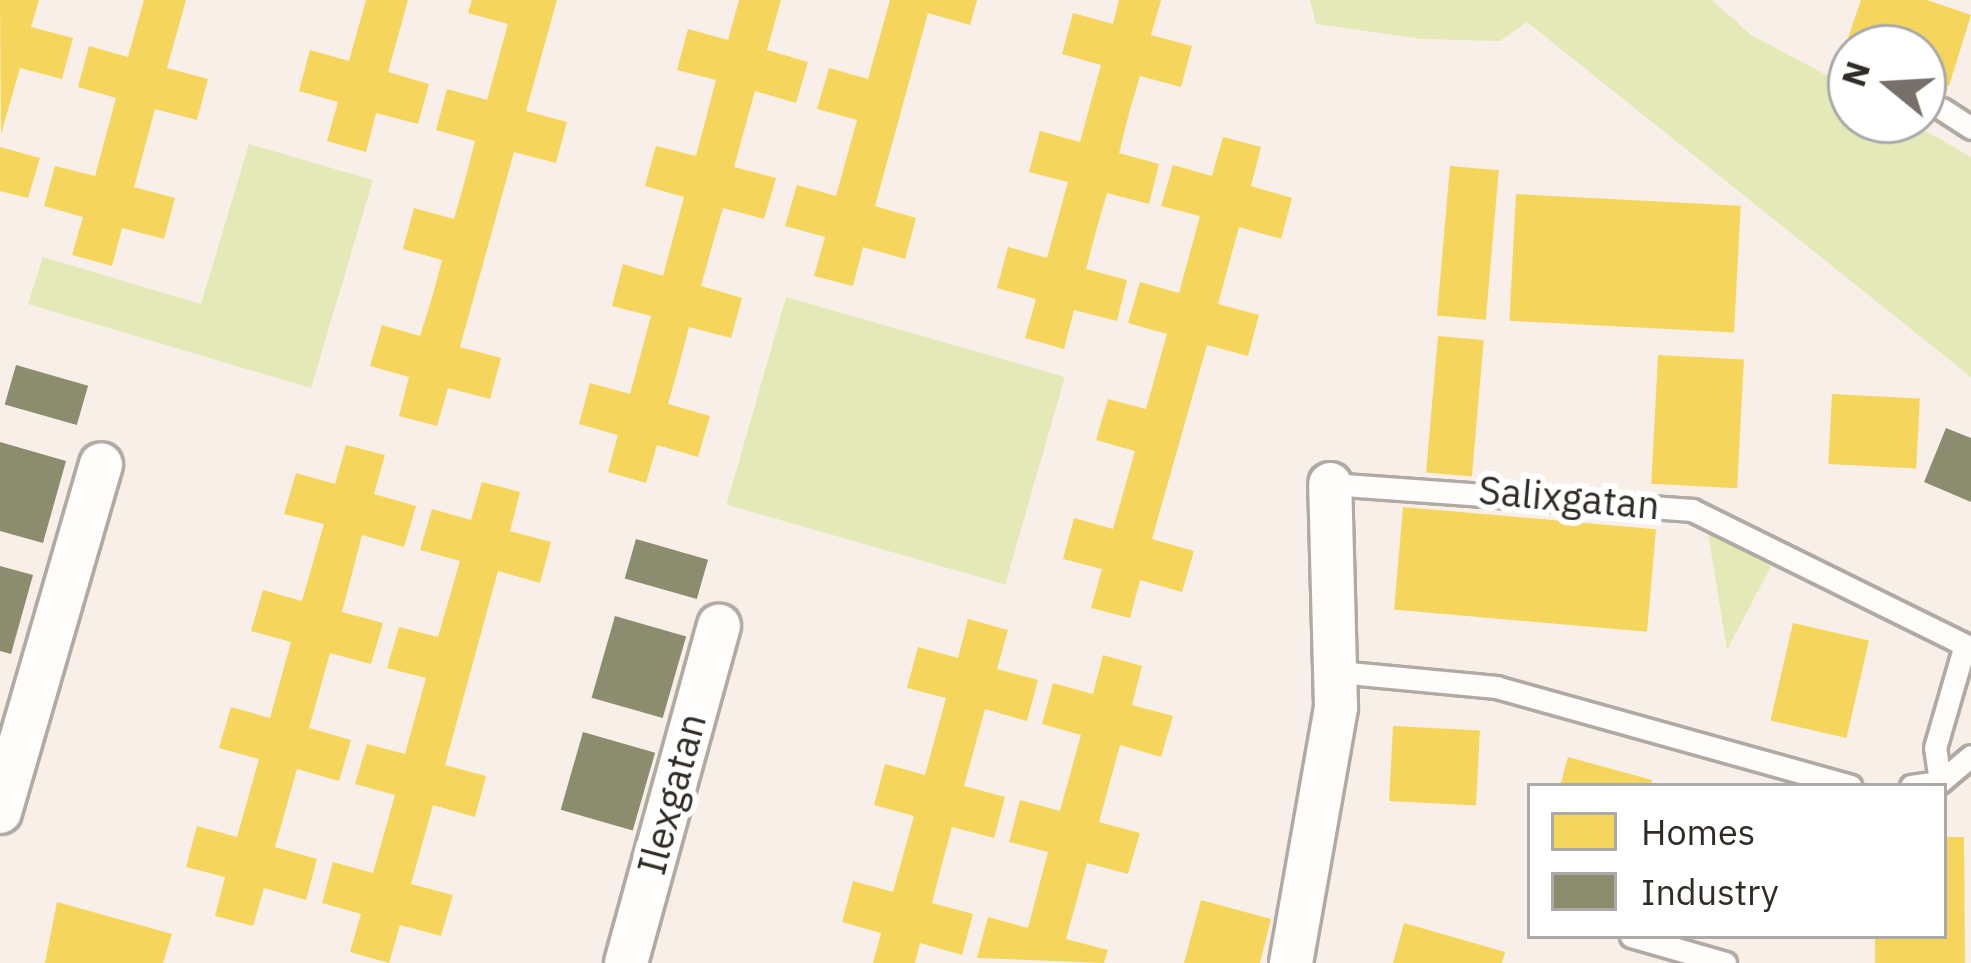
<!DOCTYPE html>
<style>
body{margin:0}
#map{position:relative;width:1971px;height:963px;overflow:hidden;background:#f8f0e8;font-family:"IBM Plex Sans",sans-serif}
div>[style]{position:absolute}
.green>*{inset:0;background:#e3e9b7;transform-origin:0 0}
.homes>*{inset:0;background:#f6d55c;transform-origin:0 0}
.industry>*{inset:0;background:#8c8c6e;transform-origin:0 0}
.roads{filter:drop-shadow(3px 0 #b0aaa3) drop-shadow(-3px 0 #b0aaa3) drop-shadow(0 3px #b0aaa3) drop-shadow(0 -3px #b0aaa3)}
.lane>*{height:21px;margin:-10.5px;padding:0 10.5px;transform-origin:10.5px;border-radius:10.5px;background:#fefdfc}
.street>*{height:42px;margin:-21px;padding:0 21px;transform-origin:21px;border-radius:21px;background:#fefdfc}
span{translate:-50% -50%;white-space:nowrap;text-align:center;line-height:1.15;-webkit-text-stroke:12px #fff;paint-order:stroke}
.street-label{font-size:39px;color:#302b25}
.legend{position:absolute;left:1527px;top:783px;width:420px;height:156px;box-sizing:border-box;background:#fff;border:3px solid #acaaa8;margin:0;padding:15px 21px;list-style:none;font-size:36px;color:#302b25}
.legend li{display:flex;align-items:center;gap:24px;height:60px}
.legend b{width:60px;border:3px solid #acaaa8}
.north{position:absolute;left:1827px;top:24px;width:120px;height:120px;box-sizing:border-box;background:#fff;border:3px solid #acaaa8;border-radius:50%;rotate:288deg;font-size:33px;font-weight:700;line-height:48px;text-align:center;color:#302b25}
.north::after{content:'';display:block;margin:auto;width:42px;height:54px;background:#767069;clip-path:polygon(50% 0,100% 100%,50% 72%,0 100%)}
</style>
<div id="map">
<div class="green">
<i style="clip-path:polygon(1310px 0,1712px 0,1751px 35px,1851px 88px,1851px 120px,1907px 120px,1971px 157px,1971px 377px,1527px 22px,1500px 41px,1423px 39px,1316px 24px)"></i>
<i style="clip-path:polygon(249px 144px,373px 180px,311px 388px,28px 304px,43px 257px,201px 304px)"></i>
<i style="left:786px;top:297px;width:290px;height:216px;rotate:16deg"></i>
<i style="clip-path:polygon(1708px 533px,1771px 566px,1727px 650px)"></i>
</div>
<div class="homes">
<i style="clip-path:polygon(0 0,39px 0,31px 27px,73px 38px,62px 79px,20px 68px,1px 134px)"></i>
<i style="clip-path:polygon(144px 0,186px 0,167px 68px,208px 79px,197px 120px,155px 109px,134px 187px,175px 198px,164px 239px,122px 228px,112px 266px,72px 255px,83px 217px,44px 206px,55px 166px,95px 176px,116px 98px,78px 87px,89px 46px,128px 57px)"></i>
<i style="clip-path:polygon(366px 0,408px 0,388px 72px,429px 84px,418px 124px,376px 113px,366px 152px,327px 141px,338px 102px,299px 91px,310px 50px,349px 61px)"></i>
<i style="clip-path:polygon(472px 0,557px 0,526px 111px,567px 122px,556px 163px,514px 152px,460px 347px,501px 358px,490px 399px,448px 388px,437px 426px,399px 416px,409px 377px,370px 366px,382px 325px,420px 336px,432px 298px,442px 260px,403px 249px,414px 208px,454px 219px,465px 180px,475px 141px,436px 130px,447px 89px,487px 100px,508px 24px,468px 13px)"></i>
<i style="clip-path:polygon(739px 0,781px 0,767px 50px,808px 62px,796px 103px,755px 91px,734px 167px,776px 178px,764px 219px,723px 208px,712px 246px,701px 286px,742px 298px,731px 338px,689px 327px,679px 365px,668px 404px,710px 416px,698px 457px,657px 445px,646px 483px,608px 472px,618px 435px,579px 424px,590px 383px,630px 394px,651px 316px,612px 306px,623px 264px,663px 276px,684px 197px,645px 186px,656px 146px,696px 156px,716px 80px,677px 70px,688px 29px,728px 40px)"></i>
<i style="clip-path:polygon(890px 0,977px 0,970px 25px,928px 13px,875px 206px,916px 218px,905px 259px,863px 247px,853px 286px,814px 276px,825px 237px,785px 226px,797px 185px,836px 196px,857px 120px,817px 109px,829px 68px,868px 79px)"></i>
<i style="clip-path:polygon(1119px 0,1161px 0,1151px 35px,1192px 46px,1181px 87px,1140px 76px,1129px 113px,1119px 153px,1159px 164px,1149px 204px,1107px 193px,1096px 231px,1086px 269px,1127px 280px,1117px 321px,1074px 310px,1064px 349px,1025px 338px,1036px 299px,997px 288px,1008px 247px,1047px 258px,1068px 182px,1029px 172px,1040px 131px,1080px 142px,1101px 65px,1062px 54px,1073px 13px,1113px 24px)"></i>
<i style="clip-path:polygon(1861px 0,1927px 0,1971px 15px,1949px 86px,1923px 77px,1923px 48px,1844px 50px)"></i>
<i style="clip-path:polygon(1223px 137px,1261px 147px,1251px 186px,1292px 198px,1281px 239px,1239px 227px,1218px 304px,1259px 315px,1248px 356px,1207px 345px,1152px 539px,1194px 551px,1182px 592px,1140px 580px,1130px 618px,1091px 608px,1102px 569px,1063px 559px,1074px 518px,1113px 529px,1135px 451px,1096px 440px,1108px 399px,1146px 409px,1167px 334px,1128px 323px,1140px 282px,1179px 293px,1200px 216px,1161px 206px,1173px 165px,1212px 176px)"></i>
<i style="clip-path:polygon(0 147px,40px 158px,28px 198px,0 191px)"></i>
<i style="left:1450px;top:166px;width:49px;height:150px;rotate:5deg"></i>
<i style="left:1516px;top:194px;width:225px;height:127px;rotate:3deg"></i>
<i style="left:1438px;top:336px;width:46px;height:137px;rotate:5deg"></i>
<i style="left:1658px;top:355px;width:86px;height:129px;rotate:3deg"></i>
<i style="left:1832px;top:394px;width:88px;height:70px;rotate:3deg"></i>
<i style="clip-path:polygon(346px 445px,385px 455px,374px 494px,416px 506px,404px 547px,362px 535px,342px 612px,383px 623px,371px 664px,330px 653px,309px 728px,351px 740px,339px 781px,297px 769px,275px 847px,317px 859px,306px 900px,264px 888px,253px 926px,215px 916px,225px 877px,186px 867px,197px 826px,237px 837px,259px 759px,219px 748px,231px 707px,270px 718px,291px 642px,251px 631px,263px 590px,302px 601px,324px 524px,284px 514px,296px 473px,335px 484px)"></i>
<i style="clip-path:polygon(482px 482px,520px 492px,510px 531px,551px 542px,540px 583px,498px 571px,445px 765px,486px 776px,475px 817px,433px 805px,411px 884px,453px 895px,441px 936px,400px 925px,389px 963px,350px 952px,361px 914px,322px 903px,333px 862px,373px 873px,395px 795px,355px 784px,367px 744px,405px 754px,426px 678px,387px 668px,399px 627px,438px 637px,460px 561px,420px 550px,432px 509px,471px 520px)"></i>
<i style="left:1403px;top:507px;width:254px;height:103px;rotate:5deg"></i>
<i style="clip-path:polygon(968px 619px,1008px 630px,997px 669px,1038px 680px,1027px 721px,985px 709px,964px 786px,1005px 797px,994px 838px,952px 827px,942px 864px,932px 903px,973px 914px,962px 955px,920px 943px,915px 963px,873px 963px,881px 933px,842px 922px,853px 881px,893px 892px,914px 816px,874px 805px,885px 764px,925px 775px,946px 698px,907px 688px,918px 647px,958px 658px)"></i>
<i style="left:1793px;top:623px;width:78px;height:100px;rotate:13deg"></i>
<i style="clip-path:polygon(1103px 655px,1142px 666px,1132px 705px,1173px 716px,1161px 757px,1120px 745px,1099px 822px,1140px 833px,1128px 874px,1087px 863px,1066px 939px,1108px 950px,1104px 963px,977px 958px,988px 917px,1028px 928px,1048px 852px,1009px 842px,1020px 800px,1060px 811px,1081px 735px,1042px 724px,1053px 683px,1093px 694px)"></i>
<i style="left:1393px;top:726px;width:87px;height:75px;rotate:3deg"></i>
<i style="clip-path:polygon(1568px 757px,1652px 780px,1651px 786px,1560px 786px)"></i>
<i style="clip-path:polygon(1944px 837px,1964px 837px,1965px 963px,1875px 963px,1875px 936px,1944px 936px)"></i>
<i style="clip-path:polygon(1201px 900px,1271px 919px,1260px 963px,1184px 963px)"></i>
<i style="clip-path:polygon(57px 902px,172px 934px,163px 963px,45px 963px)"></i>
<i style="clip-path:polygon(1404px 923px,1505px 952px,1502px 963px,1393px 963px)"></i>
</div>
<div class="industry">
<i style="left:16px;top:365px;width:75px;height:41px;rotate:16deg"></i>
<i style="clip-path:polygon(1946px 428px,1971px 438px,1971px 502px,1924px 482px)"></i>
<i style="clip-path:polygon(0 442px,66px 461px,43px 543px,0 531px)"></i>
<i style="left:636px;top:539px;width:75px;height:41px;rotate:16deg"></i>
<i style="clip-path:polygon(0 566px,33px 575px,11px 654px,0 651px)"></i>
<i style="left:615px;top:616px;width:74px;height:85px;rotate:16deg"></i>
<i style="left:583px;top:732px;width:75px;height:81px;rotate:16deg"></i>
</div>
<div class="roads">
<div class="lane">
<i style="left:1942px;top:109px;width:35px;rotate:33deg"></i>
<i style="left:1330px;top:484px;width:363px;rotate:4.1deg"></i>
<i style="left:1692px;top:510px;width:311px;rotate:26.3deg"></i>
<i style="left:1338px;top:672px;width:159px;rotate:5.4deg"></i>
<i style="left:1496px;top:687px;width:368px;rotate:15.6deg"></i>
<i style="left:1940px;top:782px;width:34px;rotate:-98deg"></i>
<i style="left:1935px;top:748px;width:107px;rotate:-73.8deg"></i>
<i style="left:1911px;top:786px;width:29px;rotate:-8deg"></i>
<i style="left:1940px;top:782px;width:40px;rotate:-40deg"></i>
<i style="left:1631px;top:936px;width:98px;rotate:16deg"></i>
</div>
<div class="street">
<i style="left:0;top:812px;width:362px;rotate:-73.8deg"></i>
<i style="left:626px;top:963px;width:350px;rotate:-74.6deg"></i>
<i style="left:1291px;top:963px;width:260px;rotate:-80deg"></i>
<i style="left:1336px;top:707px;width:223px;rotate:-91.5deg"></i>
</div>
</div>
<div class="street-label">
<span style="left:1569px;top:498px;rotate:5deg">Salixgatan</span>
<span style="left:672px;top:794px;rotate:-75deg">Ilexgatan</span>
</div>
<ul class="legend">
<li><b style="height:33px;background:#f6d55c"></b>Homes</li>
<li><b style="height:33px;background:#8c8c6e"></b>Industry</li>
</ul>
<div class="north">N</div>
</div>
